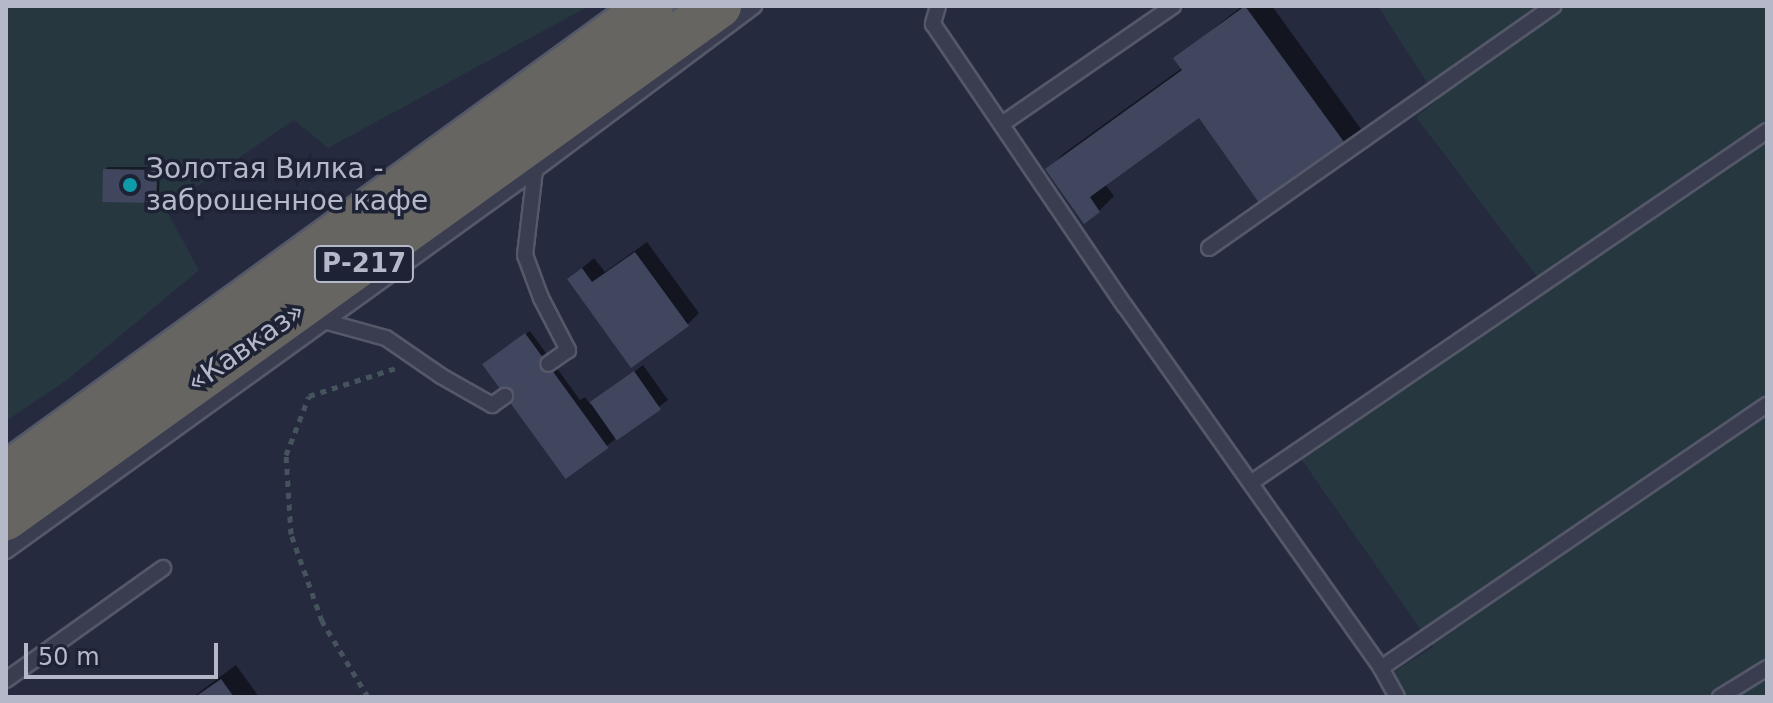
<!DOCTYPE html>
<meta charset="utf-8">
<style>
body{margin:0}
#map{position:relative;width:1773px;height:703px;overflow:hidden;background:#252a3f;font-family:"DejaVu Sans",sans-serif}
div>[style]{position:absolute}
.green>*{inset:0;background:#273740}
.shadow>*{inset:0;background:#0007}
.building>*{inset:0;background:#41465f;transform-origin:0 0}
.path>*{height:5px;margin-top:-2.5px;transform-origin:0;background:repeating-linear-gradient(90deg,#45545c 0 6px,transparent 0 12px)}
.roads{filter:drop-shadow(2px 0 #545869) drop-shadow(-2px 0 #545869) drop-shadow(0 2px #545869) drop-shadow(0 -2px #545869)}
.service>*{height:14px;margin:-7px;padding:0 7px;transform-origin:7px;border-radius:7px;background:#393d4f}
.trunk>*{height:44px;margin:-22px;padding:0 22px;transform-origin:22px;border-radius:22px;background:#666562}
.dots>*{width:22px;height:22px;translate:-50% -50%;box-sizing:border-box;border:4px solid #1d2234;border-radius:50%}
span{translate:-50% -50%;white-space:nowrap;text-align:center;line-height:1.15;-webkit-text-stroke:7px #1d2234;paint-order:stroke}
.shield-label span{padding:2px 6px;background:#1d2234;border:2px solid;border-radius:6px;-webkit-text-stroke-width:0}
.shield-label{font-size:26px;color:#b5b8c9;font-weight:700}
.poi-label{font-size:28px;color:#b5b8c9}
.left{translate:0 -50%;text-align:left}
.street-label{font-size:28px;color:#b5b8c9}
.frame{position:absolute;inset:0;border:8px solid #b5b8c9;pointer-events:none}
.scale{position:absolute;left:24px;top:643px;width:194px;height:36px;box-sizing:border-box;border:4px solid #b5b8c9;border-top:0;padding-left:10px;font-size:24px;line-height:28px;white-space:nowrap;color:#b5b8c9;-webkit-text-stroke:6px #1d2234;paint-order:stroke}
</style>
<div id="map">
<div class="green">
<i style="clip-path:polygon(6px 6px,589px 6px,328px 148px,294px 120px,165px 208px,199px 270px,67px 380px,6px 421px)"></i>
<i style="clip-path:polygon(1378px 6px,1767px 6px,1767px 697px,1390px 697px,1379px 681px,1433px 647px,1299px 456px,1539px 279px,1416px 117px,1438px 100px)"></i>
</div>
<div class="shadow">
<i style="clip-path:polygon(1242px 6px,1272px 6px,1361px 129px,1346px 144px,1199px 116px,1105px 184px,1114px 196px,1099px 211px,1048px 169px,1063px 154px,1182px 68px,1176px 58px)"></i>
<i style="clip-path:polygon(108px 167px,160px 167px,159px 195px,156px 199px,104px 170px)"></i>
<i style="clip-path:polygon(647px 242px,699px 313px,687px 325px,569px 279px,594px 258px,605px 272px)"></i>
<i style="clip-path:polygon(530px 331px,580px 400px,585px 397px,591px 405px,643px 365px,668px 400px,566px 476px,488px 361px)"></i>
<i style="clip-path:polygon(236px 665px,259px 697px,193px 697px)"></i>
</div>
<div class="building">
<i style="clip-path:polygon(1245px 6px,1347px 146px,1262px 207px,1199px 118px,1090px 197px,1100px 212px,1084px 224px,1045px 169px,1182px 70px,1173px 58px)"></i>
<i style="left:103px;top:169px;width:54px;height:33px;rotate:1deg"></i>
<i style="clip-path:polygon(635px 252px,689px 326px,631px 368px,567px 279px,582px 268px,592px 282px)"></i>
<i style="left:525px;top:333px;width:142px;height:53px;rotate:54deg"></i>
<i style="left:634px;top:371px;width:47px;height:54px;rotate:55deg"></i>
<i style="clip-path:polygon(221px 679px,234px 697px,195px 697px)"></i>
</div>
<div class="path">
<i style="left:368px;top:697px;width:89px;rotate:-121.2deg"></i>
<i style="left:322px;top:621px;width:92px;rotate:-109.6deg"></i>
<i style="left:291px;top:534px;width:79px;rotate:-93.6deg"></i>
<i style="left:286px;top:455px;width:63px;rotate:-68.7deg"></i>
<i style="left:309px;top:396px;width:91px;rotate:-17.8deg"></i>
</div>
<div class="roads">
<div class="service">
<i style="left:938px;top:6px;width:19px;rotate:106deg"></i>
<i style="left:933px;top:24px;width:341px;rotate:55.8deg"></i>
<i style="left:1125px;top:306px;width:443px;rotate:54.7deg"></i>
<i style="left:1381px;top:668px;width:33px;rotate:61deg"></i>
<i style="left:1002px;top:124px;width:208px;rotate:-34.6deg"></i>
<i style="left:535px;top:170px;width:86px;rotate:96.7deg"></i>
<i style="left:525px;top:255px;width:46px;rotate:69.6deg"></i>
<i style="left:541px;top:298px;width:59px;rotate:62.6deg"></i>
<i style="left:568px;top:350px;width:24px;rotate:145deg"></i>
<i style="left:1209px;top:248px;width:421px;rotate:-35.1deg"></i>
<i style="left:324px;top:321px;width:64px;rotate:15.3deg"></i>
<i style="left:386px;top:338px;width:67px;rotate:34.6deg"></i>
<i style="left:441px;top:376px;width:59px;rotate:29.6deg"></i>
<i style="left:492px;top:405px;width:16px;rotate:-35deg"></i>
<i style="left:1252px;top:482px;width:623px;rotate:-34.28deg"></i>
<i style="left:6px;top:551px;width:652px;rotate:-35.76deg"></i>
<i style="left:535px;top:170px;width:274px;rotate:-36.8deg"></i>
<i style="left:1381px;top:668px;width:467px;rotate:-34.3deg"></i>
<i style="left:6px;top:680px;width:193px;rotate:-35.5deg"></i>
<i style="left:1720px;top:697px;width:55px;rotate:-31.7deg"></i>
</div>
<div class="trunk">
<i style="left:6px;top:475px;width:797px;rotate:-36.02deg"></i>
<i style="left:6px;top:518px;width:878px;rotate:-35.68deg"></i>
</div>
</div>
<div class="dots">
<i style="left:130px;top:185px;background:#0f9aa8"></i>
</div>
<div class="shield-label">
<span style="left:364px;top:264px">Р-217</span>
</div>
<div class="poi-label">
<span class="left" style="left:146px;top:185px">Золотая Вилка -<br>заброшенное кафе</span>
</div>
<div class="street-label">
<span style="left:246px;top:347px;rotate:-35deg">«Кавказ»</span>
</div>
<div class="frame"></div>
<div class="scale">50 m</div>
</div>
